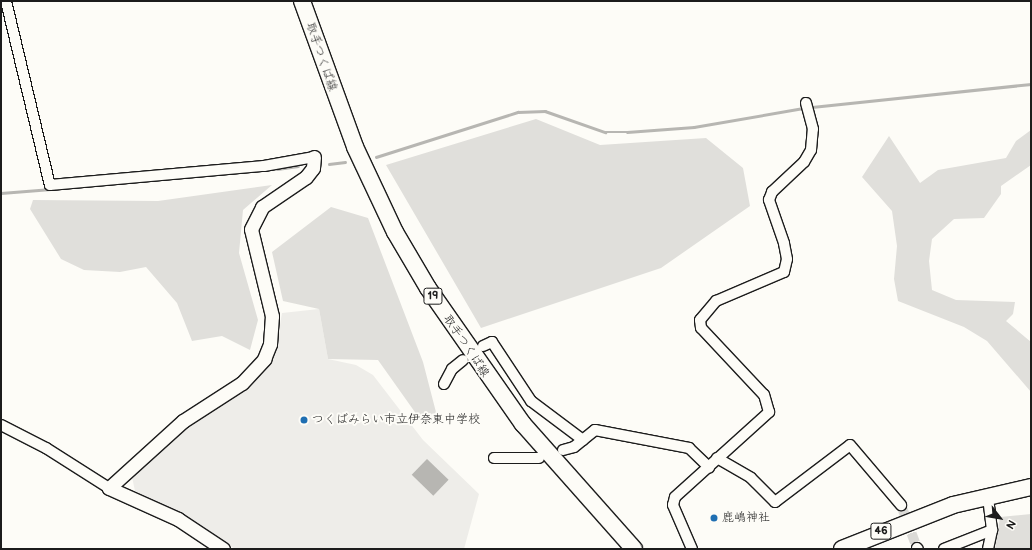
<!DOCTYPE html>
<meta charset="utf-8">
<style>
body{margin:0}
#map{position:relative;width:1032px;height:550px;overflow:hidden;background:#fdfcf7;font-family:"Balsamiq Sans","Klee One",sans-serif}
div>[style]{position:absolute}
.built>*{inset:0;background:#eeede9}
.green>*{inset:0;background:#e0dfdb}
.water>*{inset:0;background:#b7b6b2;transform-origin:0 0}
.stream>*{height:2.5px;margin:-1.25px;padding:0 1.25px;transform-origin:1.25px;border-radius:1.25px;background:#b7b6b2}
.minor-tunnel>*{height:10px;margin-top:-5px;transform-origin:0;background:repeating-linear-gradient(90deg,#dbdad6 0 10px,transparent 0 15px)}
.roads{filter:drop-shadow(1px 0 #1c1c1c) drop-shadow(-1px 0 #1c1c1c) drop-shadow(0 1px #1c1c1c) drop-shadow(0 -1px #1c1c1c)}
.minor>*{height:10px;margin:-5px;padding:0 5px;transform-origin:5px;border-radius:5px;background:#fdfcf7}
.tertiary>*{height:13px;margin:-6.5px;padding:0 6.5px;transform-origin:6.5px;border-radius:6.5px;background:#fdfcf7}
.primary>*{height:16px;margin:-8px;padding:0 8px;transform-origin:8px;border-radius:8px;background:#fdfcf7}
.dots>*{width:11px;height:11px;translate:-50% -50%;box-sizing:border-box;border:2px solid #fdfcf7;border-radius:50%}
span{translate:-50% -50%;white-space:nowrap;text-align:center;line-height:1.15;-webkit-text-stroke:4px #fdfcf7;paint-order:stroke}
.shield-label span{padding:1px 3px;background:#fdfcf7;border:1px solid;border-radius:3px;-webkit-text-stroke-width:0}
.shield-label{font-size:11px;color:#1c1c1c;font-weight:700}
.street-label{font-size:12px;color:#1c1c1c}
.poi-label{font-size:12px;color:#1c1c1c}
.left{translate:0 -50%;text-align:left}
.frame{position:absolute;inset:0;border:2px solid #1c1c1c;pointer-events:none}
.north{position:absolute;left:980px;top:498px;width:40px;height:40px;-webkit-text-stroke:3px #fdfcf7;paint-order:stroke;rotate:121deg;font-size:11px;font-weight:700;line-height:16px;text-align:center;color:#1c1c1c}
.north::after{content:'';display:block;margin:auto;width:14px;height:18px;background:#1c1c1c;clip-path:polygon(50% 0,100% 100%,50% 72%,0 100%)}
</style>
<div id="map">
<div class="built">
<i style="clip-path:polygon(319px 309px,328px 359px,356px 365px,373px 375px,423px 440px,479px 494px,464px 549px,235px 549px,201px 525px,135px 491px,132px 477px,176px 437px,264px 372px,276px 349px,282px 313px)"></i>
</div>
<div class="green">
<i style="clip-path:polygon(536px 119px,600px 145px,706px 138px,743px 168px,750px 206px,661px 268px,481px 328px,386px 165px)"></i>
<i style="clip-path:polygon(1031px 130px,1031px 165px,1001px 186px,1001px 194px,984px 218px,954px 219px,932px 239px,929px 261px,932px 290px,956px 300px,1015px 302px,1013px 314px,1006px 321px,1031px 342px,1031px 392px,987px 341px,964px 327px,898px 301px,894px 279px,897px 246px,892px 211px,862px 177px,889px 136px,920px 183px,938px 170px,1006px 158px,1016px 141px)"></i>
<i style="clip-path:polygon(272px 185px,243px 210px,239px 253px,258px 320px,250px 350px,222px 336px,192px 341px,177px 303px,146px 267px,120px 272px,84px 270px,61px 259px,30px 209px,33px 200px,158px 201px)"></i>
<i style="clip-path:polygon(331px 207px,368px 218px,423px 362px,437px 416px,417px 415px,378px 360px,328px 359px,319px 309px,283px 301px,272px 252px)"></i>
<i style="clip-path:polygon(1031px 514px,1031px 549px,995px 549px,1000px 517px)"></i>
</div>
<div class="water">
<i style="left:427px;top:459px;width:30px;height:22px;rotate:44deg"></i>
</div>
<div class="stream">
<i style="left:812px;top:107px;width:220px;rotate:-6deg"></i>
<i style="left:376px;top:157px;width:149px;rotate:-17.6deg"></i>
<i style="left:518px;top:112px;width:27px;rotate:-2deg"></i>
<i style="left:545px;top:111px;width:64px;rotate:19.3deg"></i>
<i style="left:605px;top:132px;width:22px"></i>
<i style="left:627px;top:132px;width:67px;rotate:-4.3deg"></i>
<i style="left:694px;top:127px;width:112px;rotate:-9.8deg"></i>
<i style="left:329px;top:164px;width:16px;rotate:-7deg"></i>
<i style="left:277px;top:169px;width:21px;rotate:-8deg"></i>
<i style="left:1px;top:193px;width:50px;rotate:-4.6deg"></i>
</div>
<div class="minor-tunnel">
<i style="left:901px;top:505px;width:46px;rotate:69.6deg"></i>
</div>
<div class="roads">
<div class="minor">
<i style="left:6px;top:1px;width:189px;rotate:76.6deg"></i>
<i style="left:50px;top:185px;width:215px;rotate:-5.1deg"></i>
<i style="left:264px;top:166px;width:51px;rotate:-10.2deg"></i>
<i style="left:483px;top:346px;width:10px;rotate:-24deg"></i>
<i style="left:492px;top:342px;width:71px;rotate:56.5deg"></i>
<i style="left:531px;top:401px;width:65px;rotate:36.9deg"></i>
<i style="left:444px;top:384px;width:17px;rotate:-62deg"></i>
<i style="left:452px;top:369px;width:14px;rotate:-39deg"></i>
<i style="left:1px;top:425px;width:51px;rotate:27.1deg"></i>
<i style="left:46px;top:448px;width:75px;rotate:32.4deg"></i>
<i style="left:563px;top:450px;width:11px;rotate:-15deg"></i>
<i style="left:574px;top:447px;width:27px;rotate:-39deg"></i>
<i style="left:595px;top:430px;width:96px;rotate:10.8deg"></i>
<i style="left:689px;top:448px;width:28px;rotate:44deg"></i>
<i style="left:494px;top:458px;width:45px"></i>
<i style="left:717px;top:458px;width:39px;rotate:30deg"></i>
<i style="left:751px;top:478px;width:34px;rotate:45deg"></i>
<i style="left:775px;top:502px;width:94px;rotate:-37.2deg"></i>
<i style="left:850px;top:445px;width:79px;rotate:49.6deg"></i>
<i style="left:917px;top:548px;width:1px;rotate:45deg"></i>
<i style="left:692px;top:549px;width:48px;rotate:-113.4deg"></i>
<i style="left:673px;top:505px;width:8px;rotate:-76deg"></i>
<i style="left:675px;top:497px;width:127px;rotate:-42.1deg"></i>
<i style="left:769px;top:412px;width:18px;rotate:-106deg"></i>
<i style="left:764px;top:395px;width:92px;rotate:-133.2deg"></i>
<i style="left:701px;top:328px;width:8px;rotate:-97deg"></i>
<i style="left:700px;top:320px;width:25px;rotate:-50deg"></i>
<i style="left:716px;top:301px;width:74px;rotate:-23.1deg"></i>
<i style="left:784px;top:272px;width:13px;rotate:-77deg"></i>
<i style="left:787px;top:259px;width:16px;rotate:-101deg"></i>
<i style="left:784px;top:243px;width:46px;rotate:-109.2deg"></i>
<i style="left:769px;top:200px;width:9px;rotate:-69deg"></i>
<i style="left:772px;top:192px;width:44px;rotate:-43.2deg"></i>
<i style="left:804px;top:162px;width:14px;rotate:-60deg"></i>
<i style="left:811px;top:150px;width:21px;rotate:-85deg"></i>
<i style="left:813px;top:129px;width:27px;rotate:-105deg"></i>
<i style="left:944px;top:549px;width:52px;rotate:-21.6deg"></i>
<i style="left:988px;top:549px;width:19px;rotate:-78deg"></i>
<i style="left:992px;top:530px;width:34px;rotate:-97deg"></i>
</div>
<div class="tertiary">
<i style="left:223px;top:549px;width:54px;rotate:-146.3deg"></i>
<i style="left:178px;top:519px;width:76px;rotate:-155.8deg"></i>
<i style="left:109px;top:488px;width:100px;rotate:-42.2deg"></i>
<i style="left:183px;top:421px;width:70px;rotate:-32.8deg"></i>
<i style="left:242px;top:383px;width:33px;rotate:-47deg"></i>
<i style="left:264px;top:359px;width:16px;rotate:-68deg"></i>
<i style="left:270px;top:344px;width:28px;rotate:-86deg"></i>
<i style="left:272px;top:316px;width:89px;rotate:-103.6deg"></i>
<i style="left:251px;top:229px;width:25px;rotate:-63deg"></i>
<i style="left:262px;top:207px;width:53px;rotate:-34.3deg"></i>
<i style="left:306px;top:177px;width:11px;rotate:-52deg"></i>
<i style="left:313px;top:168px;width:11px;rotate:-85deg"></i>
</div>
<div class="primary">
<i style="left:302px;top:1px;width:155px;rotate:70deg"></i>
<i style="left:355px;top:147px;width:94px;rotate:64.8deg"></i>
<i style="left:395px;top:232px;width:65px;rotate:59.5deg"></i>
<i style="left:428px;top:288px;width:166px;rotate:55.1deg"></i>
<i style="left:523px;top:424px;width:167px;rotate:48.4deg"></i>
<i style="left:842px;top:549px;width:119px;rotate:-21.6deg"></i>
<i style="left:953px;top:505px;width:80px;rotate:-13deg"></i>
</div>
</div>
<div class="dots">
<i style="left:304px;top:420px;background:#1f6fb2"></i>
<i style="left:714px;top:518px;background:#1f6fb2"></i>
</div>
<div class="shield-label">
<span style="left:433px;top:296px">19</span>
<span style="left:881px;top:531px">46</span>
</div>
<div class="street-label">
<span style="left:321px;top:57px;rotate:71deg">取手つくば線</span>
<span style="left:466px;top:346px;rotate:56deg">取手つくば線</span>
</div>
<div class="poi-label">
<span class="left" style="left:312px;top:420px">つくばみらい市立伊奈東中学校</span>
<span class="left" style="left:722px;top:518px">鹿嶋神社</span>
</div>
<div class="frame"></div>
<div class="north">N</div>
</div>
